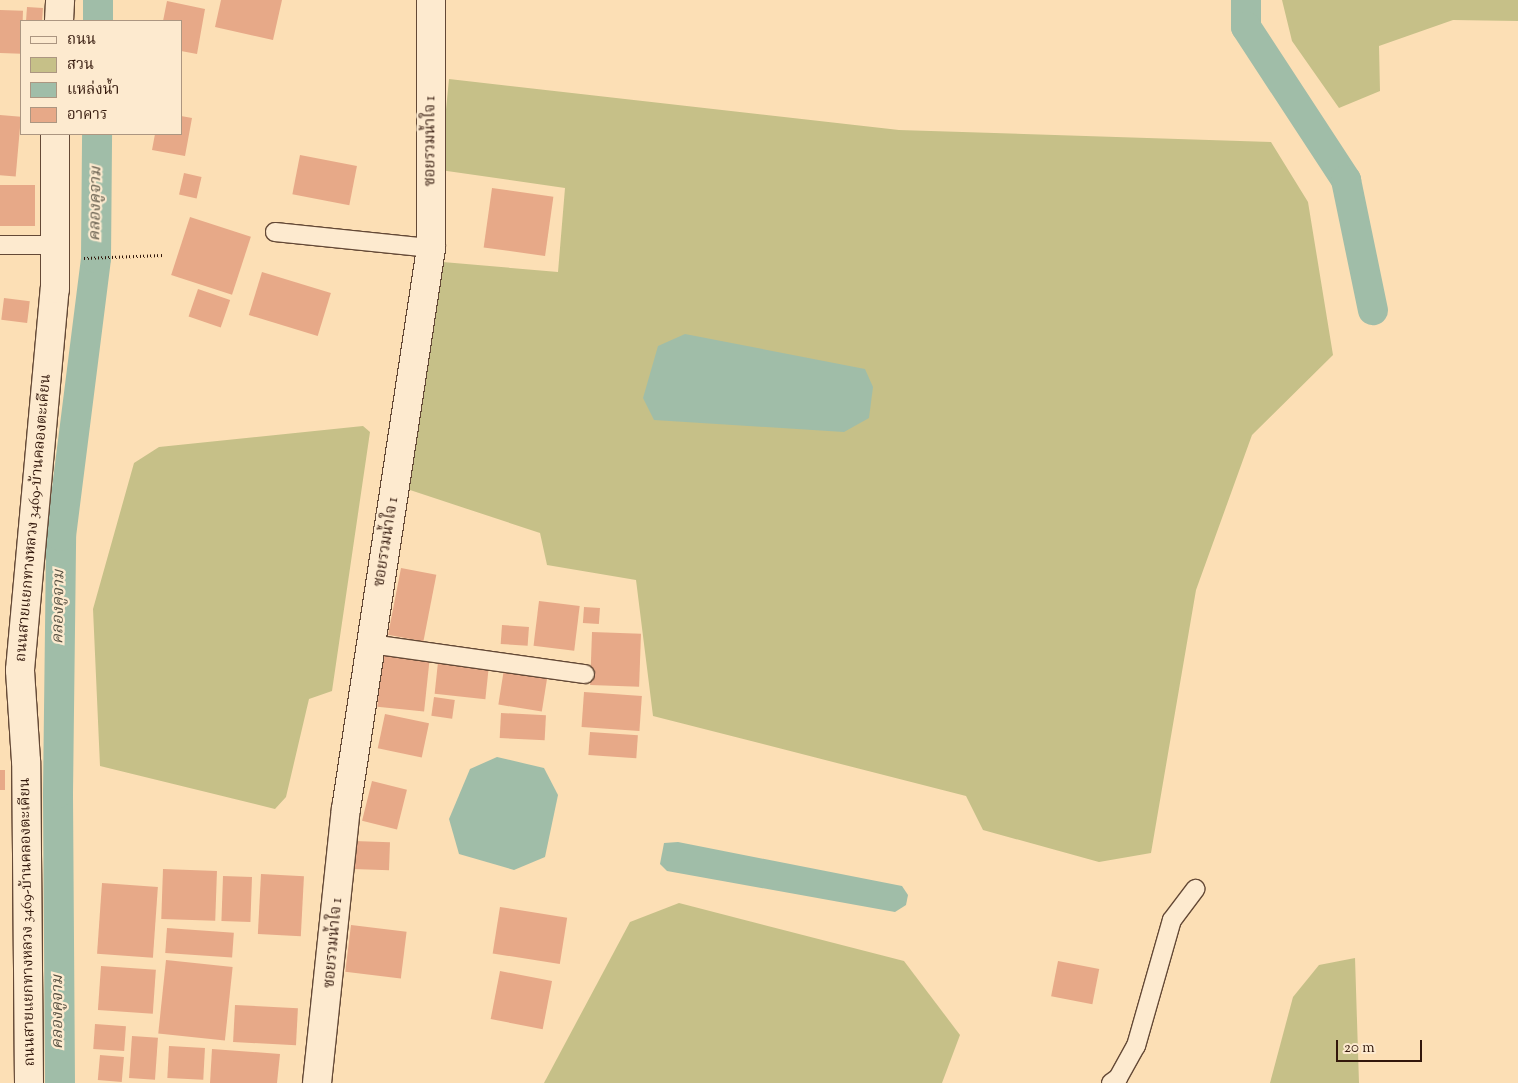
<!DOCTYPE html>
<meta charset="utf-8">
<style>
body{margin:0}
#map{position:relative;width:1518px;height:1083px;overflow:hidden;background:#fcdfb5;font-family:"Sorts Mill Goudy","Noto Serif Thai",serif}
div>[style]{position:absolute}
.green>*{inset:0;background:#c6c088}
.water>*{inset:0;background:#a0bda8}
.canal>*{height:30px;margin:-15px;padding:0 15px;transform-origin:15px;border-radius:15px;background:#a0bda8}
.building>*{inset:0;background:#e7a988;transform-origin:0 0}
.path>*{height:3px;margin-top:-1.5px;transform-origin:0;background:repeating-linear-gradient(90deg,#32170b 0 1px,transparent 0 3.5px)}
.roads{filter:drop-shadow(1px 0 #644936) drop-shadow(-1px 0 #644936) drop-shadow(0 1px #644936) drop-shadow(0 -1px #644936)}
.service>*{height:18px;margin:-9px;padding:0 9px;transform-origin:9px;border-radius:9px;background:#fdeacf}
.minor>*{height:28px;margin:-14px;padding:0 14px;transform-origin:14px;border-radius:14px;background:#fdeacf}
span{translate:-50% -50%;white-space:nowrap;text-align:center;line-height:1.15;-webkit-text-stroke:4.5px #fdeacf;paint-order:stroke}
.street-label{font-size:15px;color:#32170b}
.water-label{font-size:16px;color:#585142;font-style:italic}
.legend{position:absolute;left:20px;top:20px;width:162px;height:115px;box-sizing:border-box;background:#fdeacf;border:1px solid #ac9681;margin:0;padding:6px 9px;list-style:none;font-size:15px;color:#32170b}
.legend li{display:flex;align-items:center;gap:10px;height:25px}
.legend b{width:25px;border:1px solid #ac9681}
.scale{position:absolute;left:1336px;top:1040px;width:86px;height:22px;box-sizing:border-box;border:2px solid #32170b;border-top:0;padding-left:6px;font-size:15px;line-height:18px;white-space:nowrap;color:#32170b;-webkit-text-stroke:4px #fdeacf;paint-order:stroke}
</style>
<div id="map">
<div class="green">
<i style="clip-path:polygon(1282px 0,1518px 0,1518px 21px,1453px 20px,1379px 46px,1380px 91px,1339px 108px,1292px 41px)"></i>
<i style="clip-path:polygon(449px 79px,899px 130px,1271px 142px,1308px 202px,1333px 355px,1252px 435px,1196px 590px,1151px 853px,1099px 862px,983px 830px,966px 796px,653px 716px,636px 580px,547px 565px,540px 533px,410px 490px,396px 470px,431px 261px,558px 272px,565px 188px,440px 170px)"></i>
<i style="clip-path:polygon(363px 426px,370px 432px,332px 691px,309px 699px,286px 797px,275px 809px,100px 766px,93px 609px,134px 463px,159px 447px)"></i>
<i style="clip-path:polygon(679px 903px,904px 961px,960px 1035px,942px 1083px,544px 1083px,630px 922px)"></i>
<i style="clip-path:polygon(1355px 958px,1359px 1083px,1270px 1083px,1293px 997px,1319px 965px)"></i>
</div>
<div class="water">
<i style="clip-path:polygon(685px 334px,865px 369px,873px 387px,869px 418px,844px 432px,654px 420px,643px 398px,658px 346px)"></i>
<i style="clip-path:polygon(497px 757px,544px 768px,558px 795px,545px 857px,514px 870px,459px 854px,449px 819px,470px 769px)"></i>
<i style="clip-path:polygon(678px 842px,902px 886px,908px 895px,906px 905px,895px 912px,667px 871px,660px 864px,664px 843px)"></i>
</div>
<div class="canal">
<i style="left:1246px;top:0;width:27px;rotate:90deg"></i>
<i style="left:1246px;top:27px;width:183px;rotate:56.8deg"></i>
<i style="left:1346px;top:180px;width:133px;rotate:78.3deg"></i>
<i style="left:98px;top:21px;width:21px;rotate:-90deg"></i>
<i style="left:60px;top:1083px;width:290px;rotate:-90.4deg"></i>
<i style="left:58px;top:793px;width:257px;rotate:-89.3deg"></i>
<i style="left:61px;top:536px;width:280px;rotate:-82.8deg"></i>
<i style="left:96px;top:258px;width:124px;rotate:-89.5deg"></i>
</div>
<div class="building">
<i style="clip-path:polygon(221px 0,282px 0,273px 40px,215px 27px)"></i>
<i style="clip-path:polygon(167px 1px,205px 9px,197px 54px,181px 51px,181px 21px,163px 21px)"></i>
<i style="left:27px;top:7px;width:16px;height:14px;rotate:4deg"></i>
<i style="left:0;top:10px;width:23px;height:43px;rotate:2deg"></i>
<i style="left:0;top:115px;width:21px;height:60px;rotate:5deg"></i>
<i style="clip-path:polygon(181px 116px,192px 118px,185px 156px,152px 150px,155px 134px,181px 134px)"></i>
<i style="left:300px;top:155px;width:58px;height:40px;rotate:11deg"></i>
<i style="left:184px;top:173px;width:18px;height:22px;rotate:13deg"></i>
<i style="left:0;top:185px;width:35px;height:41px"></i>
<i style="left:492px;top:188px;width:62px;height:60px;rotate:8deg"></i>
<i style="left:190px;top:217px;width:64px;height:61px;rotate:18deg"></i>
<i style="left:262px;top:272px;width:72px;height:45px;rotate:17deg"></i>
<i style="left:198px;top:289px;width:34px;height:29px;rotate:19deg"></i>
<i style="left:4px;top:298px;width:26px;height:22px;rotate:7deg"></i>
<i style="left:401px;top:568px;width:36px;height:68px;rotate:11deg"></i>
<i style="left:539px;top:601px;width:41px;height:45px;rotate:7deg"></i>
<i style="left:584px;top:607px;width:16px;height:16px;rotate:4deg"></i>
<i style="left:502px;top:625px;width:27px;height:19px;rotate:4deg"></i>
<i style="left:592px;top:632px;width:49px;height:53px;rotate:2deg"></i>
<i style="left:383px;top:653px;width:47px;height:54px;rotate:6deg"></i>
<i style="left:438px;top:662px;width:51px;height:32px;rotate:6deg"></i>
<i style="left:504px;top:669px;width:44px;height:36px;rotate:9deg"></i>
<i style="left:584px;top:692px;width:58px;height:35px;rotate:4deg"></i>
<i style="left:434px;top:697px;width:21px;height:19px;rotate:8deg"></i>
<i style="left:501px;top:713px;width:45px;height:25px;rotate:3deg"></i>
<i style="left:385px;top:714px;width:45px;height:35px;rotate:12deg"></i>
<i style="left:590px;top:732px;width:48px;height:23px;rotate:4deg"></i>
<i style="left:0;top:770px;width:5px;height:20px"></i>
<i style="left:372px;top:781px;width:36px;height:41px;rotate:14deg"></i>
<i style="left:354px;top:841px;width:36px;height:28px;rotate:2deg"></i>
<i style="left:163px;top:869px;width:54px;height:50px;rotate:2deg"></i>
<i style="left:261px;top:874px;width:43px;height:60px;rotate:3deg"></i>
<i style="left:223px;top:876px;width:29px;height:45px;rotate:2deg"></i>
<i style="left:102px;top:883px;width:56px;height:71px;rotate:4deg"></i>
<i style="left:500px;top:907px;width:68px;height:47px;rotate:9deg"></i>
<i style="left:351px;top:925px;width:56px;height:47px;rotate:7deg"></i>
<i style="left:167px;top:928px;width:67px;height:25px;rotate:4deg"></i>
<i style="left:166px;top:960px;width:67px;height:74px;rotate:6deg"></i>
<i style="left:1058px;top:961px;width:42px;height:36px;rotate:11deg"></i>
<i style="left:101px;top:966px;width:55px;height:44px;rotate:4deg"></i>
<i style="left:500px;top:971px;width:53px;height:49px;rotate:11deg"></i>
<i style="left:235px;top:1005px;width:63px;height:37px;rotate:3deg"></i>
<i style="left:95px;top:1024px;width:31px;height:25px;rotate:4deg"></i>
<i style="left:132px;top:1036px;width:26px;height:42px;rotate:4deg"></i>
<i style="left:169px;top:1046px;width:36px;height:32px;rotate:3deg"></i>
<i style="clip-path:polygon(212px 1049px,280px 1054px,277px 1083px,210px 1083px)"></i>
<i style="left:100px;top:1055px;width:24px;height:25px;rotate:5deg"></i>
</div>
<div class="path">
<i style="left:84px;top:258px;width:79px;rotate:-2.2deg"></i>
</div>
<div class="roads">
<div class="service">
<i style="left:275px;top:232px;width:157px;rotate:5.9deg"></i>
<i style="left:0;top:245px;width:58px"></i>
<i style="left:371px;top:644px;width:216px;rotate:8deg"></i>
<i style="left:1111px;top:1083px;width:9px;rotate:-36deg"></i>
<i style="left:1118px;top:1078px;width:37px;rotate:-61deg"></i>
<i style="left:1136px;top:1046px;width:131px;rotate:-74.1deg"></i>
<i style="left:1172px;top:920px;width:39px;rotate:-53deg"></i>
</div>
<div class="minor">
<i style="left:59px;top:21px;width:21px;rotate:-87deg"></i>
<i style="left:29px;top:1083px;width:322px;rotate:-90.5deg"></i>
<i style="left:26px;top:761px;width:91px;rotate:-93.8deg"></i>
<i style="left:20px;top:670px;width:383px;rotate:-84.8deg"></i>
<i style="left:55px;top:289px;width:155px;rotate:-90deg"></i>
<i style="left:317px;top:1083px;width:276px;rotate:-84deg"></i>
<i style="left:346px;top:809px;width:567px;rotate:-81.38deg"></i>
<i style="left:431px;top:248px;width:248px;rotate:-90deg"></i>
</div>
</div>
<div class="street-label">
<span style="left:431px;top:141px;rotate:-90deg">ซอยรวมน้ำใจ 1</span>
<span style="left:34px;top:518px;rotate:-85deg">ถนนสายแยกทางหลวง 3469-บ้านคลองตะเคียน</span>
<span style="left:387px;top:542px;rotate:-81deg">ซอยรวมน้ำใจ 1</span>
<span style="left:28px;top:922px;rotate:-91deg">ถนนสายแยกทางหลวง 3469-บ้านคลองตะเคียน</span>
<span style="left:334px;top:943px;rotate:-85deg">ซอยรวมน้ำใจ 1</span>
</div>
<div class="water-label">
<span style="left:97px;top:204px;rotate:-89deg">คลองคูจาม</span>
<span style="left:60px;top:607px;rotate:-89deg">คลองคูจาม</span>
<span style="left:59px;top:1012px;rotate:-90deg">คลองคูจาม</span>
</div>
<ul class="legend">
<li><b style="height:6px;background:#fdeacf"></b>ถนน</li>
<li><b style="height:14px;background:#c6c088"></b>สวน</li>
<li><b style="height:14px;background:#a0bda8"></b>แหล่งน้ำ</li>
<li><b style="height:14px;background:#e7a988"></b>อาคาร</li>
</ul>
<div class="scale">20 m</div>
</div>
